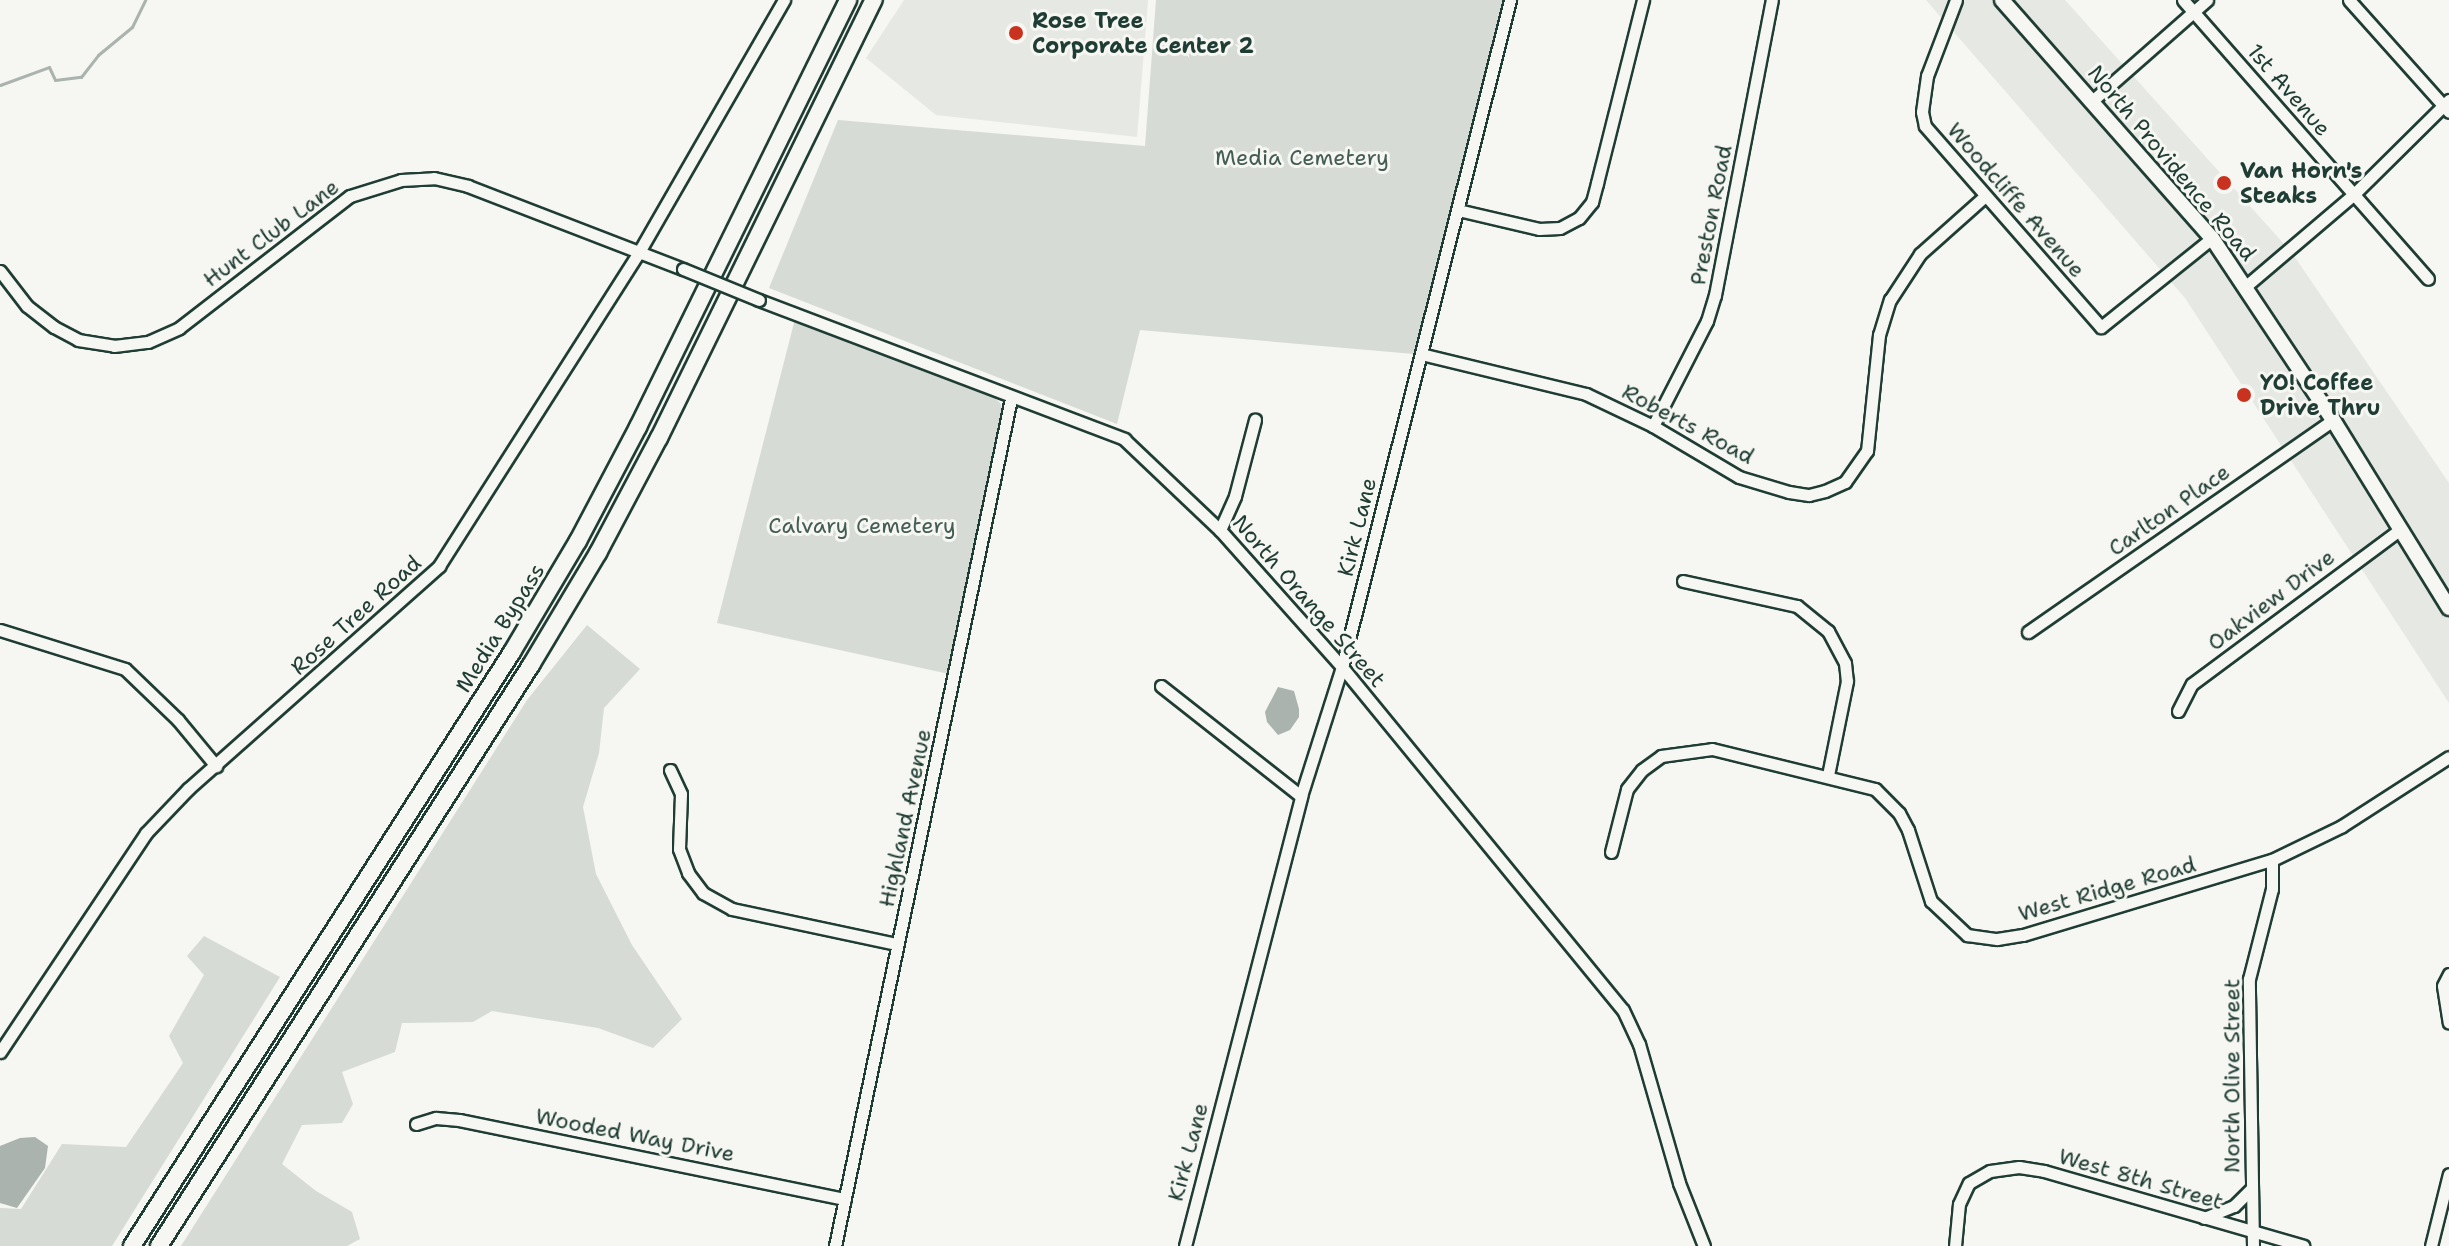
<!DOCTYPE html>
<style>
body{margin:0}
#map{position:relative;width:2449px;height:1246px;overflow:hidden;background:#f6f6f2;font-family:"Shantell Sans",sans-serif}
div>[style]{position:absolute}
.built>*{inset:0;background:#e6e8e4}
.green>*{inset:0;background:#d6dbd6}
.water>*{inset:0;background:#aab3ae}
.stream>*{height:3px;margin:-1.5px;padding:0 1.5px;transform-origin:1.5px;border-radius:1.5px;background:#aab3ae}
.roads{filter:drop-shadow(2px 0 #1f3d34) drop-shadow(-2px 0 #1f3d34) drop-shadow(0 2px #1f3d34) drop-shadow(0 -2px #1f3d34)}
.minor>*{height:11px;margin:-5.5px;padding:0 5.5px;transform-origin:5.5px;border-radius:5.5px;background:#f6f6f2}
.major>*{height:14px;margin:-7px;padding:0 7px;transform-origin:7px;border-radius:7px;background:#f6f6f2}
.highway>*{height:16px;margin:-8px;padding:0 8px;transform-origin:8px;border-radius:8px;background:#f6f6f2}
.bridges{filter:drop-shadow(2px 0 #1f3d34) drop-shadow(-2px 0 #1f3d34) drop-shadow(0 2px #1f3d34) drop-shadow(0 -2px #1f3d34)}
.minor-bridge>*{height:11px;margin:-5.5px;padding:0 5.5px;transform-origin:5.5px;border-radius:5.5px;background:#f6f6f2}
.dots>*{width:22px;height:22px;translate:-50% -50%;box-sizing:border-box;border:4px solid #f6f6f2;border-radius:50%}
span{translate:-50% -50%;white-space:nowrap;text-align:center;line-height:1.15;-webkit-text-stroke:6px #f6f6f2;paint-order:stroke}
.poi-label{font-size:22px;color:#1f3d34;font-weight:700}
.left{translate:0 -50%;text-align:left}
.street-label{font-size:22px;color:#1f3d34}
.park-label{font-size:22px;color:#445d54}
</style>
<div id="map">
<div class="built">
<i style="clip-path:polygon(904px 0,1148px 0,1137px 137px,936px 115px,866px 58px)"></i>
<i style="clip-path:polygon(1926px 0,2065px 0,2292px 253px,2449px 483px,2449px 703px,2185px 298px)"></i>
</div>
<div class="green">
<i style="clip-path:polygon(1156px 0,1504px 0,1414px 354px,1140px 330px,1117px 424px,769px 288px,838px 120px,1145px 146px)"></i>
<i style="clip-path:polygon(795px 319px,994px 397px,1000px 403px,1004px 413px,949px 674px,717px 623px)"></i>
<i style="clip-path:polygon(587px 625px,640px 669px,604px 708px,599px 753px,583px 807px,596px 874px,632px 945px,682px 1019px,653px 1048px,598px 1028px,492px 1011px,473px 1022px,402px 1023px,395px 1052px,342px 1072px,353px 1104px,342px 1123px,302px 1125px,282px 1164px,316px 1191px,352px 1212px,360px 1239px,347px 1246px,181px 1246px,527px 700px)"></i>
<i style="clip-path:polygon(204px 936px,280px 977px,112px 1246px,0 1246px,0 1208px,21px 1209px,62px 1144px,126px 1147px,183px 1063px,169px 1036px,204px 975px,187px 956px)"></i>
</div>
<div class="water">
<i style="clip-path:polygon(1278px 687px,1294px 691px,1299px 709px,1299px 717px,1290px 730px,1278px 735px,1267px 722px,1265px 712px)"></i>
<i style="clip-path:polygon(35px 1137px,48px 1146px,45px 1168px,17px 1208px,0 1203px,0 1146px,20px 1138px)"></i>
</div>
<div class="stream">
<i style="left:0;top:85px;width:52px;rotate:-20.2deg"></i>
<i style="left:49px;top:67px;width:14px;rotate:65deg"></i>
<i style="left:55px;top:80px;width:26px;rotate:-7deg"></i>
<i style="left:81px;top:77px;width:28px;rotate:-52deg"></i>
<i style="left:98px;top:55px;width:44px;rotate:-39.5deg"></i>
<i style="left:132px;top:27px;width:30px;rotate:-64deg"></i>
</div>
<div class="roads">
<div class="minor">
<i style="left:1956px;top:0;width:81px;rotate:110.9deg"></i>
<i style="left:1927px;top:76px;width:36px;rotate:98deg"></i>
<i style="left:1922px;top:112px;width:14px;rotate:78deg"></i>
<i style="left:1925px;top:126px;width:267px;rotate:48.8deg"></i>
<i style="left:2101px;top:327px;width:142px;rotate:-38.7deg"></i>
<i style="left:2183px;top:0;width:371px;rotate:48.7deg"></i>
<i style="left:2349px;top:0;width:150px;rotate:48.2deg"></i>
<i style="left:2092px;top:101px;width:153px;rotate:-41.3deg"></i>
<i style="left:1458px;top:210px;width:83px;rotate:13.2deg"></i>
<i style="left:1539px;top:229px;width:21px;rotate:-3deg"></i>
<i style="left:1560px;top:228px;width:21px;rotate:-28deg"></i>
<i style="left:1579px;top:218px;width:21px;rotate:-51deg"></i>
<i style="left:1592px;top:202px;width:20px;rotate:-75deg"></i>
<i style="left:1597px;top:183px;width:189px;rotate:-75.9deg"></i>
<i style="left:0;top:271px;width:44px;rotate:52.4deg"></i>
<i style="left:27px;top:306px;width:34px;rotate:38deg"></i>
<i style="left:54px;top:327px;width:27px;rotate:28deg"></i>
<i style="left:78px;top:340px;width:36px;rotate:9deg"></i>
<i style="left:114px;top:346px;width:34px;rotate:-7deg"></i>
<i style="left:148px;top:342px;width:34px;rotate:-24deg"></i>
<i style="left:179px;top:328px;width:216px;rotate:-37.7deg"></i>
<i style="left:350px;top:196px;width:53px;rotate:-17.4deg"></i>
<i style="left:401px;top:180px;width:33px;rotate:-3deg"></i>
<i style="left:434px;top:178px;width:35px;rotate:13deg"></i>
<i style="left:468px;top:186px;width:230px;rotate:21.1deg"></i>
<i style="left:2246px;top:286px;width:142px;rotate:-40.4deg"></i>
<i style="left:2354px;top:194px;width:134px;rotate:-44.7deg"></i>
<i style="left:759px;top:300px;width:391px;rotate:20.8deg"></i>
<i style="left:1124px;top:439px;width:132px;rotate:43.5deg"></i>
<i style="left:1220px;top:530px;width:183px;rotate:48.3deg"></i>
<i style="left:1342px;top:667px;width:443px;rotate:50.7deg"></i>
<i style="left:1623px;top:1010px;width:38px;rotate:65deg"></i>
<i style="left:1639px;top:1044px;width:145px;rotate:73.9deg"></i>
<i style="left:1679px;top:1183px;width:68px;rotate:68.4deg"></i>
<i style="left:1421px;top:354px;width:170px;rotate:13.6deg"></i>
<i style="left:1586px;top:394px;width:74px;rotate:25.5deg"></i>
<i style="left:1653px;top:426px;width:100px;rotate:30.7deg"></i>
<i style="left:1739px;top:477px;width:52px;rotate:16.7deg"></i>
<i style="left:1789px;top:492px;width:20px;rotate:9deg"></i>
<i style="left:1809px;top:495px;width:16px;rotate:-14deg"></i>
<i style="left:1825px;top:491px;width:22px;rotate:-24deg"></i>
<i style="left:1845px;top:482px;width:38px;rotate:-55deg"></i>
<i style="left:1867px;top:451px;width:117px;rotate:-84.1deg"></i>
<i style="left:1879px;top:335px;width:37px;rotate:-73deg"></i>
<i style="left:1890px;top:300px;width:55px;rotate:-56.9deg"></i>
<i style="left:1920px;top:254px;width:86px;rotate:-41.7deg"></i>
<i style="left:1653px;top:426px;width:118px;rotate:-62.8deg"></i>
<i style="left:1707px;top:321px;width:27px;rotate:-73deg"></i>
<i style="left:1715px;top:295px;width:300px;rotate:-79.1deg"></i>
<i style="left:1220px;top:530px;width:37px;rotate:-66deg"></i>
<i style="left:1235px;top:496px;width:79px;rotate:-75.3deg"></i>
<i style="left:1683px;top:581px;width:117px;rotate:12.4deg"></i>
<i style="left:1797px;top:606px;width:40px;rotate:39deg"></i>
<i style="left:1828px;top:631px;width:36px;rotate:62deg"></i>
<i style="left:1845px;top:663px;width:18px;rotate:84deg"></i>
<i style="left:1847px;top:681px;width:96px;rotate:101.4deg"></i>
<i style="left:0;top:630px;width:131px;rotate:17.3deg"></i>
<i style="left:125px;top:669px;width:74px;rotate:43.9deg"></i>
<i style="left:178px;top:720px;width:60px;rotate:50.4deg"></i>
<i style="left:2028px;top:632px;width:371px;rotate:-34.8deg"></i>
<i style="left:1161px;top:686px;width:178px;rotate:38.2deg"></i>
<i style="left:2178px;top:711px;width:30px;rotate:-63deg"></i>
<i style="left:2192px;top:684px;width:258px;rotate:-36.6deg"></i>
<i style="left:670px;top:770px;width:26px;rotate:65deg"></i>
<i style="left:681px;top:794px;width:55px;rotate:92.1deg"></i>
<i style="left:679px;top:849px;width:26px;rotate:69deg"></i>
<i style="left:688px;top:873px;width:25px;rotate:53deg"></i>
<i style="left:703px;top:893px;width:33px;rotate:29deg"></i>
<i style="left:732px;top:909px;width:169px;rotate:12deg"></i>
<i style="left:1611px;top:852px;width:65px;rotate:-75.7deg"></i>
<i style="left:1627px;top:789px;width:24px;rotate:-52deg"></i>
<i style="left:1642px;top:770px;width:24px;rotate:-36deg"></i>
<i style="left:1661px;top:756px;width:51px;rotate:-7.8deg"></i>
<i style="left:1712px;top:749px;width:168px;rotate:13.8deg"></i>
<i style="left:1875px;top:789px;width:34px;rotate:45deg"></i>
<i style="left:1899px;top:813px;width:19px;rotate:62deg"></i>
<i style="left:1908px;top:830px;width:75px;rotate:72.1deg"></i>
<i style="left:1931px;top:901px;width:50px;rotate:43.4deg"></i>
<i style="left:1967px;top:935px;width:30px;rotate:8deg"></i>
<i style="left:1997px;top:939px;width:26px;rotate:-9deg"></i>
<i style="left:2023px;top:935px;width:260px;rotate:-16.8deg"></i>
<i style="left:2272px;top:860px;width:78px;rotate:-25.9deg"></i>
<i style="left:2342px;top:826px;width:127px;rotate:-32.8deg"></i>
<i style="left:2449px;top:974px;width:13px;rotate:117deg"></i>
<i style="left:2443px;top:986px;width:37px;rotate:81deg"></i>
<i style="left:0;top:1052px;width:263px;rotate:-56.3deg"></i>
<i style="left:146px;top:833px;width:61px;rotate:-46.3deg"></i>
<i style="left:188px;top:789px;width:336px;rotate:-41.6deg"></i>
<i style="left:439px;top:566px;width:372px;rotate:-57.5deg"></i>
<i style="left:639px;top:252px;width:291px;rotate:-60.1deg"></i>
<i style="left:416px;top:1124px;width:21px;rotate:-17deg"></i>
<i style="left:436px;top:1118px;width:23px;rotate:5deg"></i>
<i style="left:459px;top:1120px;width:394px;rotate:11.6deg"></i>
<i style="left:2204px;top:1218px;width:32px;rotate:-22deg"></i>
<i style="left:2234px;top:1206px;width:25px;rotate:-45deg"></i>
<i style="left:835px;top:1246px;width:866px;rotate:-78.27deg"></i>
<i style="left:1185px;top:1246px;width:465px;rotate:-75.5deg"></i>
<i style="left:1301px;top:796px;width:135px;rotate:-72.4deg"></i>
<i style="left:1342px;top:667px;width:688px;rotate:-75.86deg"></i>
<i style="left:1955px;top:1246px;width:42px;rotate:-84.6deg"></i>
<i style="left:1959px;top:1204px;width:23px;rotate:-65deg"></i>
<i style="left:1969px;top:1183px;width:24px;rotate:-30deg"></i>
<i style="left:1990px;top:1171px;width:29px;rotate:-8deg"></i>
<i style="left:2019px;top:1167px;width:25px;rotate:9deg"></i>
<i style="left:2044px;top:1171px;width:270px;rotate:16.1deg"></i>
<i style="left:2253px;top:1246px;width:267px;rotate:-90.9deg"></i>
<i style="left:2249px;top:979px;width:93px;rotate:-75.7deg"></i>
<i style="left:2272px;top:889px;width:29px;rotate:-90deg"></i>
<i style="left:2431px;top:1246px;width:74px;rotate:-76deg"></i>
</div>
<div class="major">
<i style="left:2002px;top:0;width:317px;rotate:48.6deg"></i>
<i style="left:2212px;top:238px;width:219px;rotate:56.4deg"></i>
<i style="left:2333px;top:420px;width:221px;rotate:58.3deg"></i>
</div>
<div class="highway">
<i style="left:132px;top:1246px;width:705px;rotate:-57.39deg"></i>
<i style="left:512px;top:652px;width:129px;rotate:-59.3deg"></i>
<i style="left:578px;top:541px;width:129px;rotate:-62.2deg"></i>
<i style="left:638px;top:427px;width:476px;rotate:-63.8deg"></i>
<i style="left:159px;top:1246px;width:690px;rotate:-57.37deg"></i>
<i style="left:531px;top:665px;width:131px;rotate:-59.1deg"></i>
<i style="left:598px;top:553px;width:130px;rotate:-62.1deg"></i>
<i style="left:659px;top:438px;width:488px;rotate:-63.9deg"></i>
</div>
</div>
<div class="bridges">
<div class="minor-bridge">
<i style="left:683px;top:269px;width:82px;rotate:22.2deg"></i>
</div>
</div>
<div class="dots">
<i style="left:1016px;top:33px;background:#c8321e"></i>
<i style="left:2224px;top:183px;background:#c8321e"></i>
<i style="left:2244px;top:395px;background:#c8321e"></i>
</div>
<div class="poi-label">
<span class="left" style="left:1032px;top:33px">Rose Tree<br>Corporate Center 2</span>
<span class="left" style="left:2240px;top:183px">Van Horn's<br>Steaks</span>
<span class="left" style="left:2260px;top:395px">YO! Coffee<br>Drive Thru</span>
</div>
<div class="street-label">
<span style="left:2289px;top:90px;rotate:49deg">1st Avenue</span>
<span style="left:2172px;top:163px;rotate:50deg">North Providence Road</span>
<span style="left:2016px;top:200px;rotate:49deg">Woodcliffe Avenue</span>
<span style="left:1711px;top:215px;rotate:-79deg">Preston Road</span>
<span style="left:271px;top:233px;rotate:-37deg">Hunt Club Lane</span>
<span style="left:1688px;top:424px;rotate:28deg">Roberts Road</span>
<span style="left:2169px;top:510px;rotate:-35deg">Carlton Place</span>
<span style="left:1357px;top:527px;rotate:-76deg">Kirk Lane</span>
<span style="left:2271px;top:600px;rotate:-37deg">Oakview Drive</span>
<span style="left:1309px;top:601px;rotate:49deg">North Orange Street</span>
<span style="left:356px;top:615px;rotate:-42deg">Rose Tree Road</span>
<span style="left:500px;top:628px;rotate:-58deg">Media Bypass</span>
<span style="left:905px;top:818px;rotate:-78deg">Highland Avenue</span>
<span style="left:2107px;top:889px;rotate:-16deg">West Ridge Road</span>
<span style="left:2232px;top:1076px;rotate:-90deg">North Olive Street</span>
<span style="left:635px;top:1135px;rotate:11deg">Wooded Way Drive</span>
<span style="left:1188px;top:1152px;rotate:-75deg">Kirk Lane</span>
<span style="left:2141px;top:1179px;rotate:16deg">West 8th Street</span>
</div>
<div class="park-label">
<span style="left:1302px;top:158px">Media Cemetery</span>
<span style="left:862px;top:526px">Calvary Cemetery</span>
</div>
</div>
